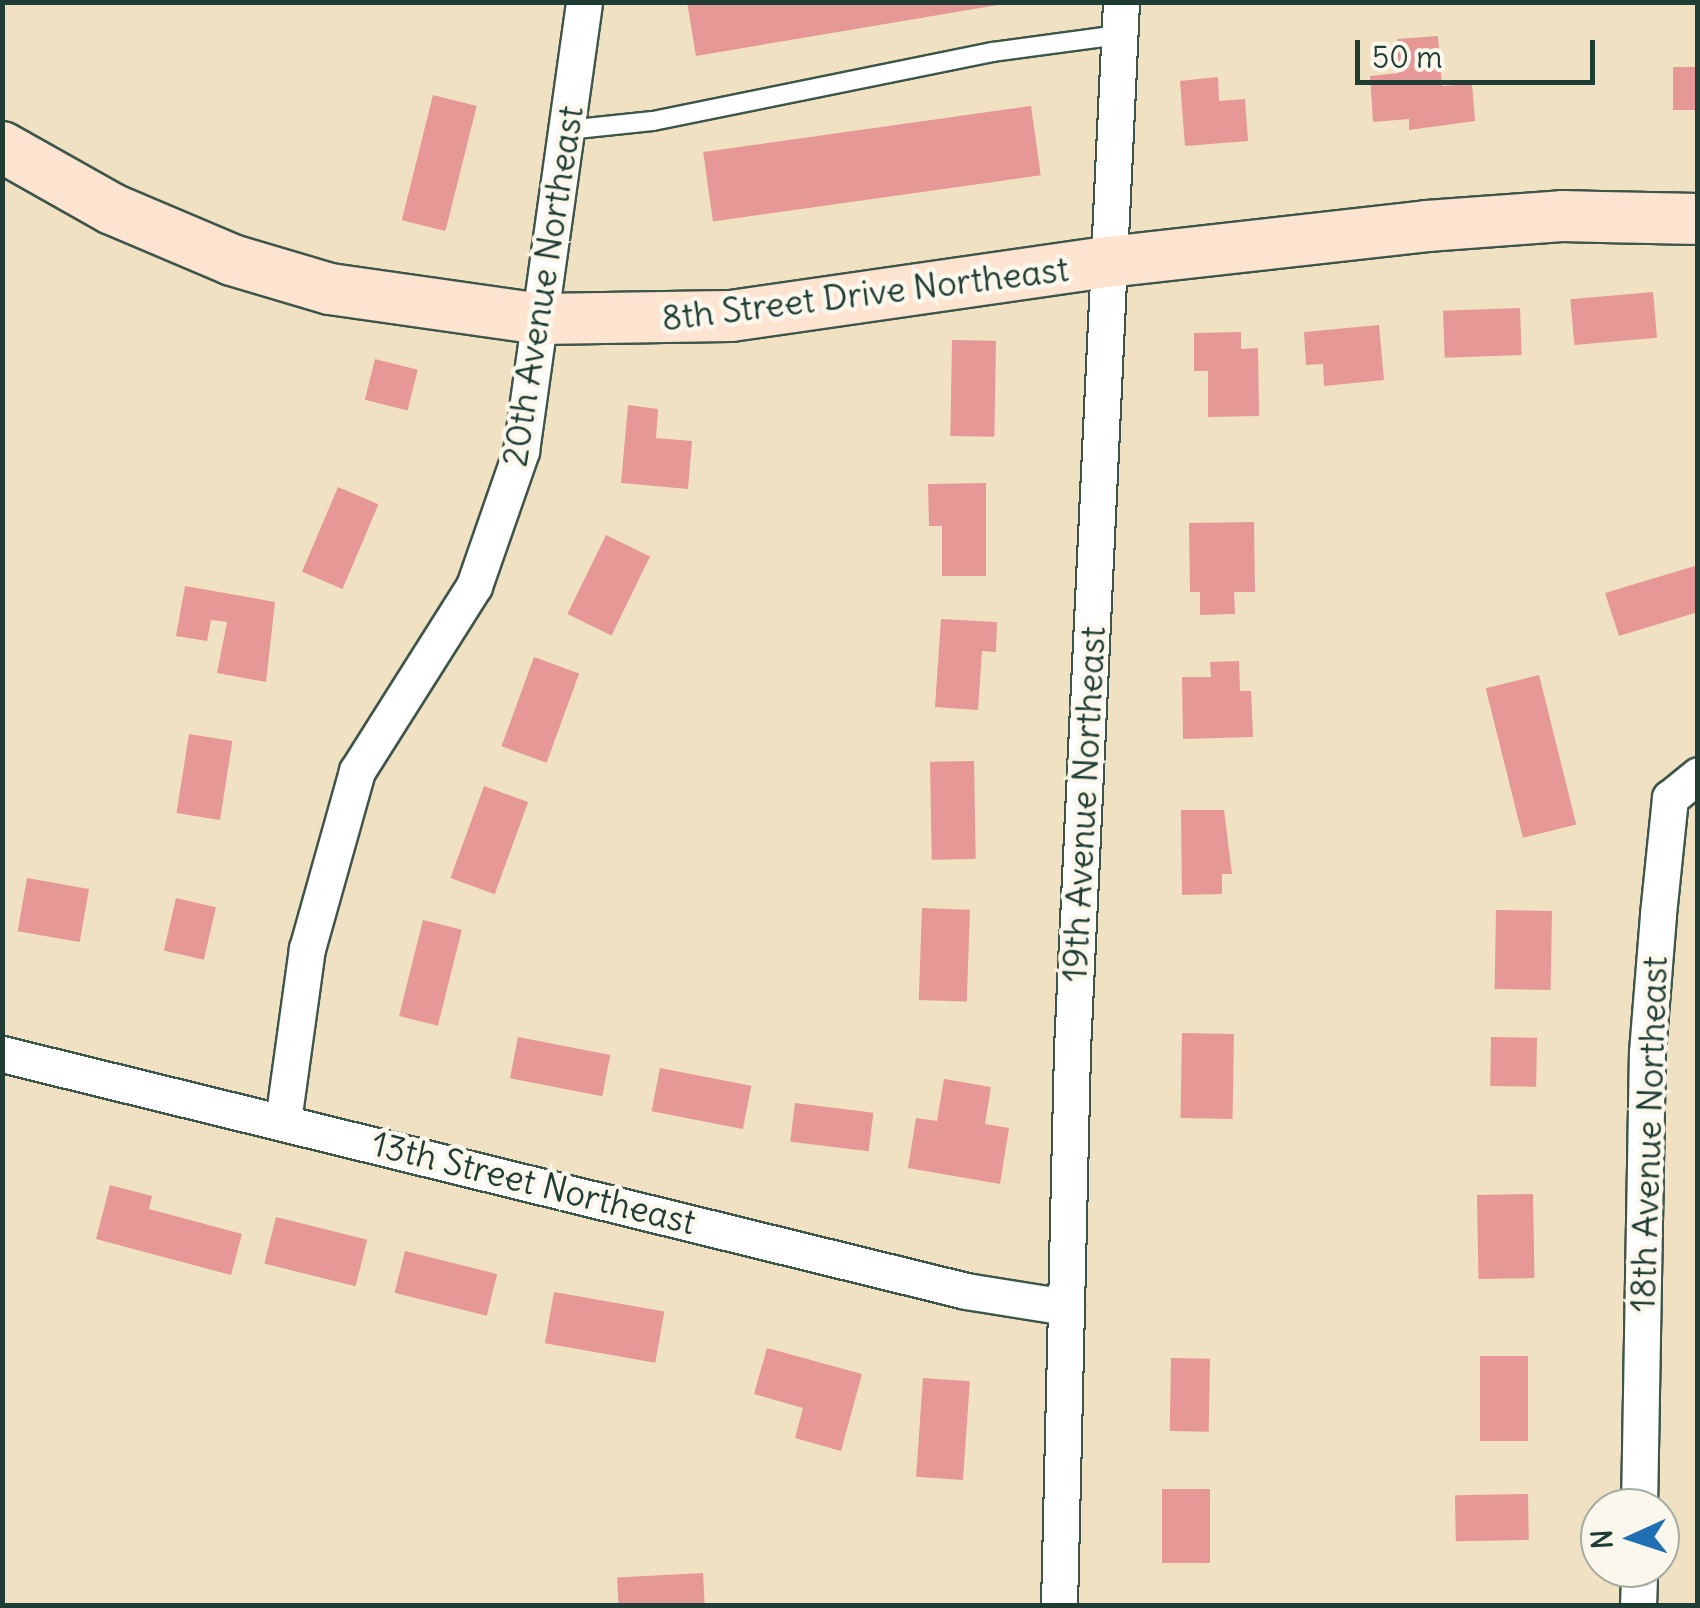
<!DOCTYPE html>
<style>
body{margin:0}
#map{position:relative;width:1700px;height:1608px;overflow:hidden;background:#f1e1c3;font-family:Delius,sans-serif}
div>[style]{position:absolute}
.building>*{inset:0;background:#e59896;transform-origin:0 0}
.roads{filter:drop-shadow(2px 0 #3e5649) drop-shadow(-2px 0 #3e5649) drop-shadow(0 2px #3e5649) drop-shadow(0 -2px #3e5649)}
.service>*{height:18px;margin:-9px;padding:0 9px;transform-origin:9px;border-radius:9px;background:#fff}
.minor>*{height:35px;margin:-17.5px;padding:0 17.5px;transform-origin:17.5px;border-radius:17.5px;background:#fff}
.secondary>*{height:50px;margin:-25px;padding:0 25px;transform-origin:25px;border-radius:25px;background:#fde4d1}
span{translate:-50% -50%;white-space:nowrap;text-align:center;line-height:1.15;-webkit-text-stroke:9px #fbf7ec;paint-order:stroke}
.street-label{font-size:35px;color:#1f3d34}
.frame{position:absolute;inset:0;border:5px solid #1f3d34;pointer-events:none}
.north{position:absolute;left:1580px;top:1488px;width:100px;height:100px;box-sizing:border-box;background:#fbf7ec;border:2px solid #a3ada2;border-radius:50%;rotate:267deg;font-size:28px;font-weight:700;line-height:40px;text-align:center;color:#1f3d34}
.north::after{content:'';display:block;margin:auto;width:35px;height:45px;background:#1f6fb2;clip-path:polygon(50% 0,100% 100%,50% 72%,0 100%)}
.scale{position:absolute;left:1355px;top:40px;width:240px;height:45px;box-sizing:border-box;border:5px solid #1f3d34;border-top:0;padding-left:12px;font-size:30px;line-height:35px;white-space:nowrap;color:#1f3d34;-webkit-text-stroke:8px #fbf7ec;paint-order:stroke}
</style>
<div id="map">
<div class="building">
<i style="clip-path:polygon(687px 2px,998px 2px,998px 5px,696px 56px)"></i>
<i style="clip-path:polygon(1438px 36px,1442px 86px,1472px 84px,1475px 121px,1409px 130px,1409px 119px,1373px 122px,1370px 76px,1399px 73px,1397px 39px)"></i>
<i style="left:1698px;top:67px;width:43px;height:25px;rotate:90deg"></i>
<i style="clip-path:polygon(1218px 77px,1219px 101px,1245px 99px,1248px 141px,1185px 146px,1180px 81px)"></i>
<i style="left:433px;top:95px;width:45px;height:129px;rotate:14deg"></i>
<i style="left:1031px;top:106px;width:70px;height:331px;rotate:82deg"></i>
<i style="left:1653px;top:292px;width:46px;height:83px;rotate:85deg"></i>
<i style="left:1520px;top:308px;width:47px;height:77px;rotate:88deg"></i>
<i style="clip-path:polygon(1379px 325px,1384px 380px,1324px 386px,1323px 364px,1306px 365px,1304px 332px)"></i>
<i style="clip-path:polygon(1241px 332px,1241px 349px,1258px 348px,1259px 416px,1208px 417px,1208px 371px,1194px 371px,1194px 333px)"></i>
<i style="left:952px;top:340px;width:44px;height:96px;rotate:1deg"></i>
<i style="left:375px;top:359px;width:44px;height:42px;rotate:14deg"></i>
<i style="clip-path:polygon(628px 405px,658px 409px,656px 438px,692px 441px,688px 489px,621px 483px)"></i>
<i style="clip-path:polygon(986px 483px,986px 576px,942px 576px,942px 526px,929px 526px,928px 484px)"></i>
<i style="left:338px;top:487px;width:44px;height:92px;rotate:23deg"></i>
<i style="clip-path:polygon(1254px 522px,1255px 592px,1234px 592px,1235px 614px,1200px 615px,1200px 592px,1190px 592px,1189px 523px)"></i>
<i style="left:606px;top:535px;width:49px;height:88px;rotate:26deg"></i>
<i style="clip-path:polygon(1698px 565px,1698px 612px,1619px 636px,1605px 593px)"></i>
<i style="clip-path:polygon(185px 586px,275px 602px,266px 682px,217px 673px,227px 622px,211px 620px,207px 641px,176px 636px)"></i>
<i style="clip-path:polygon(941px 619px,997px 622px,996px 652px,982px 651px,978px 710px,935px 707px)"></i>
<i style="left:534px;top:657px;width:48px;height:95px;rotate:20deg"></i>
<i style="clip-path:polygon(1239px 661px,1240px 691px,1251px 691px,1253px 737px,1183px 739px,1182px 677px,1211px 677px,1210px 662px)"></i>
<i style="left:1539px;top:675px;width:154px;height:55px;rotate:76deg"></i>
<i style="left:189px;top:734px;width:44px;height:80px;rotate:9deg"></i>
<i style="left:974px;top:761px;width:98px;height:44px;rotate:89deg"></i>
<i style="left:484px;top:786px;width:47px;height:98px;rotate:20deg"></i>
<i style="clip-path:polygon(1181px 810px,1224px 810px,1232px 874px,1222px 874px,1222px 894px,1182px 895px)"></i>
<i style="left:27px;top:878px;width:63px;height:54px;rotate:10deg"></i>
<i style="left:176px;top:898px;width:41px;height:54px;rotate:13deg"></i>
<i style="left:922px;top:908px;width:48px;height:92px;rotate:2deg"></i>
<i style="left:1496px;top:910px;width:56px;height:79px;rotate:1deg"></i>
<i style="left:423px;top:920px;width:40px;height:99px;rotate:14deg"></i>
<i style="left:1182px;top:1033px;width:52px;height:85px;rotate:1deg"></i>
<i style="left:518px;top:1037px;width:94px;height:42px;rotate:11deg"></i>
<i style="left:1491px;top:1037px;width:46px;height:49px;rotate:1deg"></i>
<i style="left:660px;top:1068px;width:93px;height:44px;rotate:11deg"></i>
<i style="clip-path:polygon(944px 1079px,991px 1087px,985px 1124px,1009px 1128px,1000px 1184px,908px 1168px,916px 1118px,937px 1121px)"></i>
<i style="left:795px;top:1103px;width:79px;height:39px;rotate:7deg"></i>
<i style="clip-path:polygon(110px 1185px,152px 1196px,149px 1209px,242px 1234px,231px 1275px,96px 1239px)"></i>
<i style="left:1533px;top:1194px;width:84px;height:56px;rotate:89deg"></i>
<i style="left:276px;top:1217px;width:94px;height:48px;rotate:14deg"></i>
<i style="left:405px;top:1251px;width:95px;height:43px;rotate:14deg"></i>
<i style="left:554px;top:1292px;width:112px;height:52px;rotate:10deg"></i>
<i style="clip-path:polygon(767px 1348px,862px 1374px,841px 1451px,795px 1438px,803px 1408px,754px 1394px)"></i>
<i style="left:1480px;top:1356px;width:48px;height:85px"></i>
<i style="left:1171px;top:1358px;width:39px;height:73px;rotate:1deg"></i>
<i style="left:923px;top:1378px;width:47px;height:99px;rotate:4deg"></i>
<i style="left:1162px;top:1489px;width:48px;height:74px"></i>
<i style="left:1528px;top:1494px;width:46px;height:73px;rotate:89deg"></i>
<i style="left:703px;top:1573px;width:33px;height:86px;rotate:87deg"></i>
</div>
<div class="roads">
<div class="service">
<i style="left:567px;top:130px;width:86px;rotate:-6deg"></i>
<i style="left:653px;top:121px;width:347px;rotate:-11.5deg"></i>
<i style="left:993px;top:52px;width:127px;rotate:-7.7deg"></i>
</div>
<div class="minor">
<i style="left:2px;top:1054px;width:993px;rotate:13.81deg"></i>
<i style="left:966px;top:1291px;width:101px;rotate:9.1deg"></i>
<i style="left:283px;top:1121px;width:174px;rotate:-82.1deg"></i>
<i style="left:307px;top:949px;width:185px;rotate:-74.3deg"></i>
<i style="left:357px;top:771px;width:219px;rotate:-57.7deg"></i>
<i style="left:474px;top:586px;width:143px;rotate:-70.8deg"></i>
<i style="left:521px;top:451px;width:453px;rotate:-82deg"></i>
<i style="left:1639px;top:1508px;width:456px;rotate:-89deg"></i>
<i style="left:1647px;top:1052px;width:138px;rotate:-85.4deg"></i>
<i style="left:1658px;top:914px;width:117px;rotate:-84.1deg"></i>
<i style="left:1670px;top:798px;width:36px;rotate:-39deg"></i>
<i style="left:1059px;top:1606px;width:557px;rotate:-88.66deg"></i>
<i style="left:1072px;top:1049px;width:1048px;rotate:-87.32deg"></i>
<i style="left:1638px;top:1606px;width:38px;rotate:-88deg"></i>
</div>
<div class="secondary">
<i style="left:2px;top:147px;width:126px;rotate:29.4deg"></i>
<i style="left:112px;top:209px;width:130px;rotate:23deg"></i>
<i style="left:232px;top:260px;width:102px;rotate:16.5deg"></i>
<i style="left:330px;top:289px;width:213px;rotate:8.1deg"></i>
<i style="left:541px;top:319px;width:190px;rotate:-0.9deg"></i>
<i style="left:731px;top:316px;width:381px;rotate:-8.2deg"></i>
<i style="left:1108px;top:262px;width:321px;rotate:-6.4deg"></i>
<i style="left:1427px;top:226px;width:135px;rotate:-4.2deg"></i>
<i style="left:1562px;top:216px;width:136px;rotate:1.3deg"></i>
</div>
</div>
<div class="street-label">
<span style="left:542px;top:286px;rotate:-81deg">20th Avenue Northeast</span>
<span style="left:865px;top:293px;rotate:-7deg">8th Street Drive Northeast</span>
<span style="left:1083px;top:804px;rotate:-87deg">19th Avenue Northeast</span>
<span style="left:1648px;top:1134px;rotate:-88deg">18th Avenue Northeast</span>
<span style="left:534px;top:1182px;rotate:14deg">13th Street Northeast</span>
</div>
<div class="frame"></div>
<div class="north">N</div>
<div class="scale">50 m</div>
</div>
